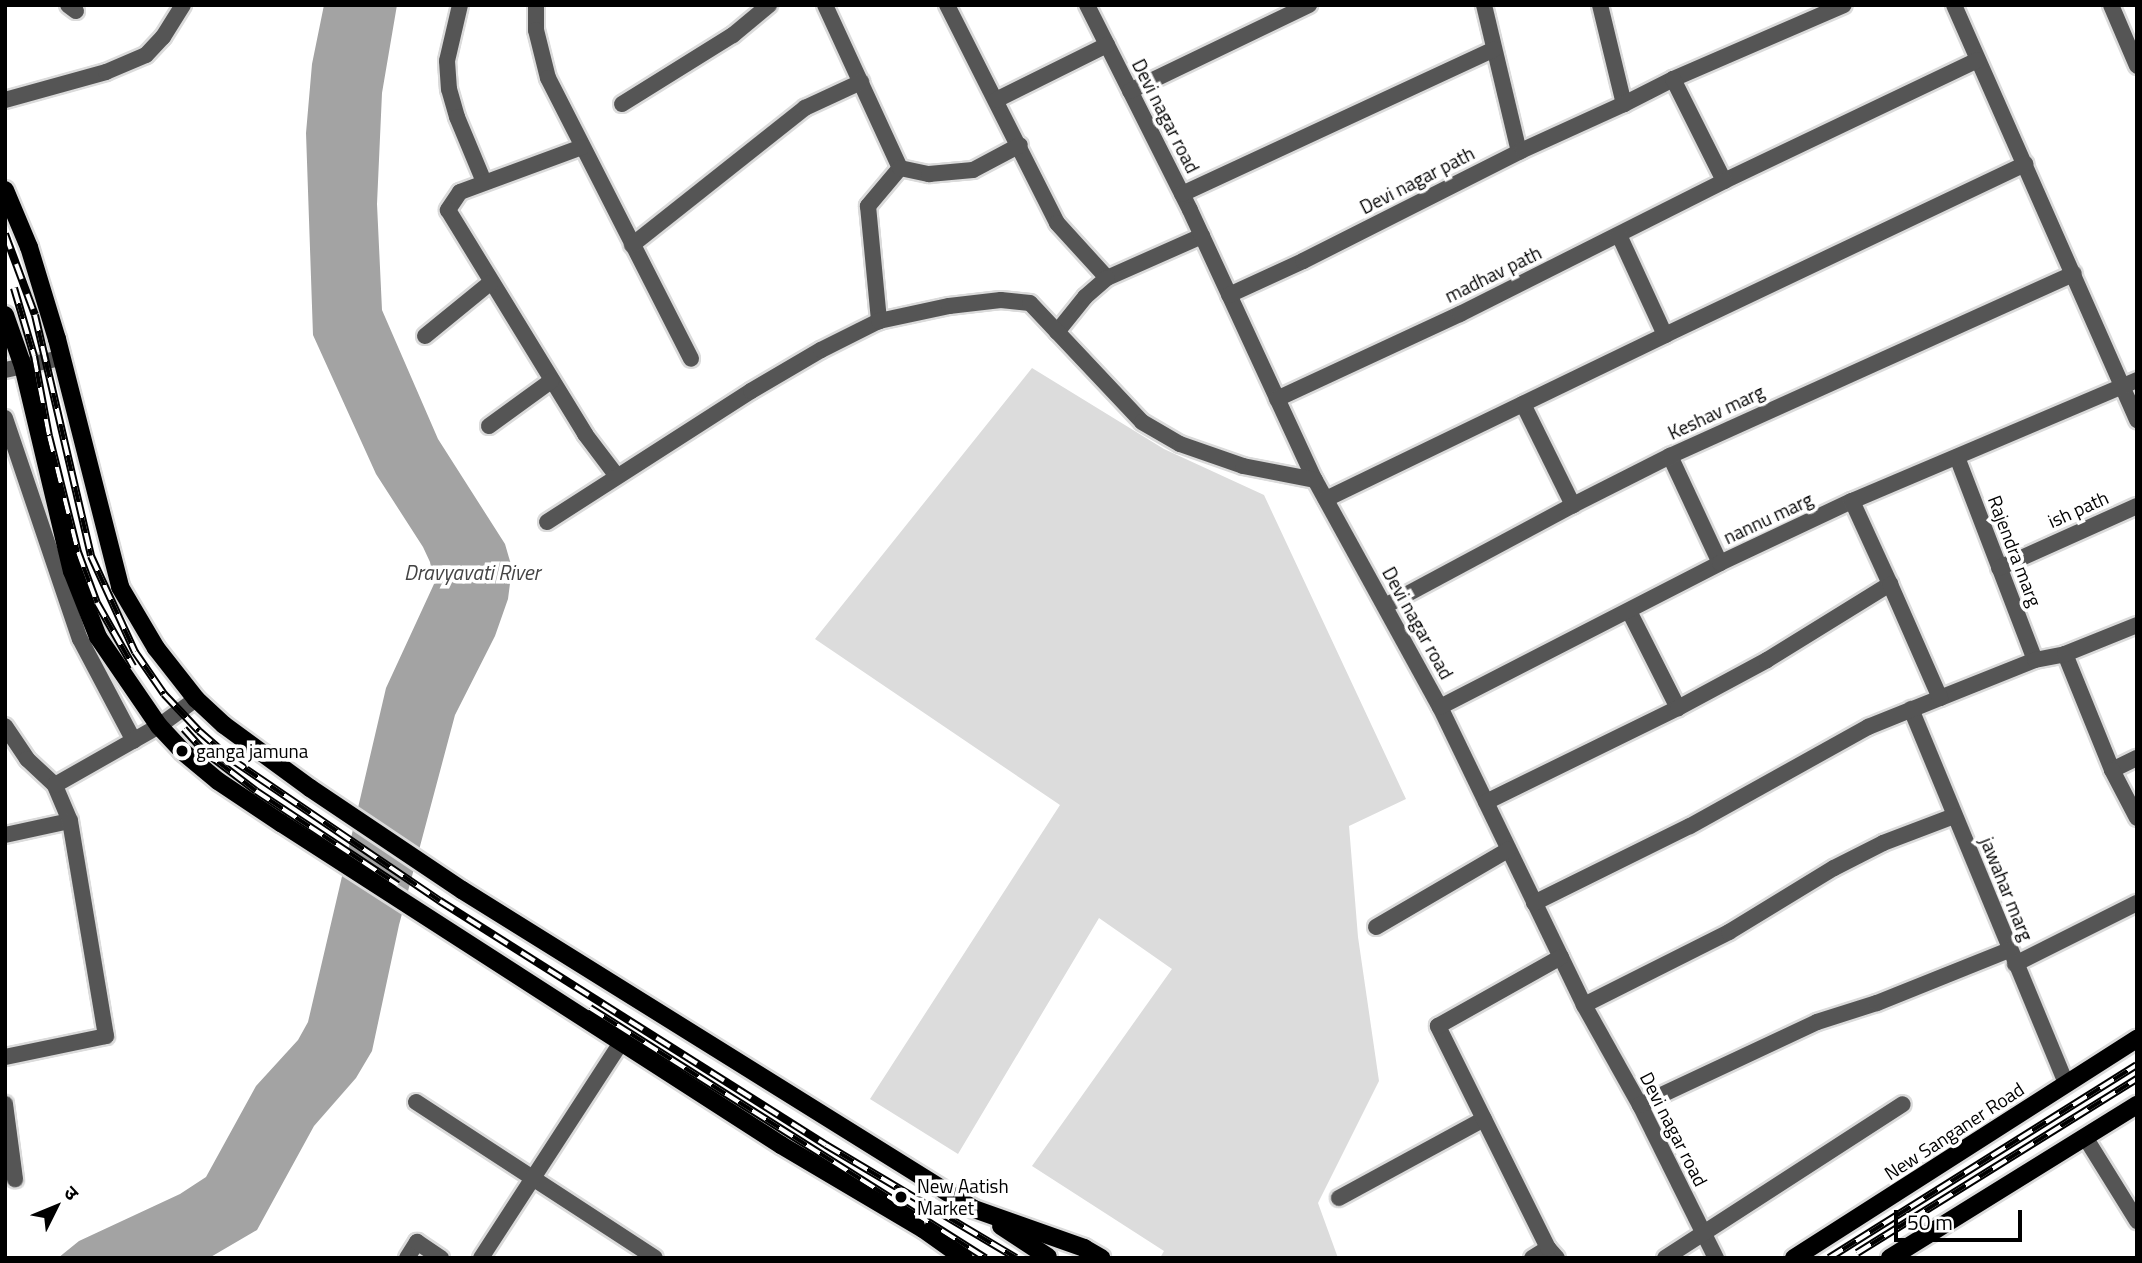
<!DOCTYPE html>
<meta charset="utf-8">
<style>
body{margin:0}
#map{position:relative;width:2142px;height:1263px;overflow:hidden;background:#fff;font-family:"Titillium Web","Noto Sans Devanagari",sans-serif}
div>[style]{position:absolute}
.green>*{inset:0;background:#dcdcdc}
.water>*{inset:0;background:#a3a3a3}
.roads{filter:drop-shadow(2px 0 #dbdbdb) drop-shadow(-2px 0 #dbdbdb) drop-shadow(0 2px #dbdbdb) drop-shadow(0 -2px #dbdbdb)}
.minor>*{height:16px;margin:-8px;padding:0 8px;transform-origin:8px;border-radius:8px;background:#555}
.major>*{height:18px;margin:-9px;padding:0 9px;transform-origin:9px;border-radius:9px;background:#000}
.rail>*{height:8px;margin-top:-4px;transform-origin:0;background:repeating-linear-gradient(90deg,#fff 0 16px,#000 0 32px);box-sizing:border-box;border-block:2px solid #000}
.dots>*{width:19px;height:19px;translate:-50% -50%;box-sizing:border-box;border:4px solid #fff;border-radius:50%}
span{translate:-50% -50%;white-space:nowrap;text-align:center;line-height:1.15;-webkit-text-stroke:7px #fff;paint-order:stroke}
.street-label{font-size:19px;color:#000}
.poi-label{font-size:19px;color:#000}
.left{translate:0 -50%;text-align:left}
.water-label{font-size:21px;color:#444;font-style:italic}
.frame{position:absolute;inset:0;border:7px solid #000;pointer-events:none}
.north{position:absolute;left:21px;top:1172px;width:70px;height:70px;-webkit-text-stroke:5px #fff;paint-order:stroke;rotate:47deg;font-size:19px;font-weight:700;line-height:28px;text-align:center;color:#000}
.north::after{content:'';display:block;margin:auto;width:24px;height:32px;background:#000;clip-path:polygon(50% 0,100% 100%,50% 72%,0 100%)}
.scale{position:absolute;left:1894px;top:1210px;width:128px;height:32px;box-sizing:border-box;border:4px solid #000;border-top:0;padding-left:9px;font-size:21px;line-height:24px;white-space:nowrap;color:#000;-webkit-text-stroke:5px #fff;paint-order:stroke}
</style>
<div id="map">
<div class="green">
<i style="clip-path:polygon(1032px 368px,1164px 449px,1264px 495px,1406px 799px,1349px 826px,1358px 937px,1379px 1081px,1318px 1203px,1338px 1258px,1160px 1258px,1164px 1251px,1032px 1166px,1172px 969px,1099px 918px,958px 1154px,870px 1099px,1060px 805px,815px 639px)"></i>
</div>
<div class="water">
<i style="clip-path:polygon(324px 5px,397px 5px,382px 93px,377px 204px,382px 310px,438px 439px,505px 544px,512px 568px,508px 599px,495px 636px,455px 715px,399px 925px,372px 1051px,356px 1078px,314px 1126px,257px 1230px,209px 1258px,58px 1258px,79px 1241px,180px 1194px,206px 1177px,256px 1086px,298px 1040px,308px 1022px,386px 688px,434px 584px,430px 562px,423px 547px,376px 474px,313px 335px,306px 133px,312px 64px)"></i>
</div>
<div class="roads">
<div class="minor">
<i style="left:68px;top:5px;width:10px;rotate:37deg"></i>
<i style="left:460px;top:5px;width:57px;rotate:103.1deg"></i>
<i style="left:447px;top:61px;width:28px;rotate:86deg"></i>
<i style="left:449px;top:89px;width:29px;rotate:74deg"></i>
<i style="left:457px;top:117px;width:70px;rotate:67.4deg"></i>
<i style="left:536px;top:5px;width:25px;rotate:90deg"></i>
<i style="left:536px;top:30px;width:49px;rotate:76deg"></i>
<i style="left:548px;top:78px;width:315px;rotate:63deg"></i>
<i style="left:825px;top:5px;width:179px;rotate:65.3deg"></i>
<i style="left:900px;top:168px;width:50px;rotate:130.1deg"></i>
<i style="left:868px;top:206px;width:116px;rotate:84.5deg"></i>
<i style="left:947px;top:5px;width:244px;rotate:63.2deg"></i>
<i style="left:1057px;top:223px;width:74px;rotate:47.7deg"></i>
<i style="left:1107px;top:278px;width:104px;rotate:-23.9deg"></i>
<i style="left:1087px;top:5px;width:229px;rotate:63.3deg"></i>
<i style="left:1190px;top:210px;width:298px;rotate:65.2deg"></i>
<i style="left:1315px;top:480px;width:259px;rotate:61.2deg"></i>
<i style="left:1440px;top:707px;width:331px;rotate:64.2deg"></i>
<i style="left:1584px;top:1005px;width:115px;rotate:60.8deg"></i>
<i style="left:1640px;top:1105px;width:171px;rotate:63.6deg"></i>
<i style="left:1484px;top:5px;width:151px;rotate:76.6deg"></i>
<i style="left:1600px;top:5px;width:102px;rotate:76.4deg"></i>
<i style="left:1624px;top:104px;width:55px;rotate:-27deg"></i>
<i style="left:1673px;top:79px;width:186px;rotate:-23.4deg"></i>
<i style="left:1954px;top:5px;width:454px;rotate:66.2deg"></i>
<i style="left:2111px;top:5px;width:66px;rotate:66.9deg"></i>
<i style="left:1673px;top:79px;width:114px;rotate:63.4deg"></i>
<i style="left:1724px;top:181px;width:281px;rotate:-25.5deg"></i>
<i style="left:1130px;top:91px;width:199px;rotate:-25.7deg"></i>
<i style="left:5px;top:100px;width:105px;rotate:-15.5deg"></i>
<i style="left:106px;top:72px;width:43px;rotate:-23deg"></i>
<i style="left:146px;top:55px;width:25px;rotate:-47deg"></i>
<i style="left:163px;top:37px;width:38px;rotate:-58deg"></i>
<i style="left:996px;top:100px;width:124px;rotate:-26.4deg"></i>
<i style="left:622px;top:104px;width:131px;rotate:-31.9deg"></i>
<i style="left:733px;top:35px;width:47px;rotate:-39.8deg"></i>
<i style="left:582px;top:147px;width:130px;rotate:159.8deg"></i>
<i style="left:460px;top:192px;width:22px;rotate:124deg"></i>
<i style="left:448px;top:210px;width:263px;rotate:58.5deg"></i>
<i style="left:585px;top:434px;width:51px;rotate:52.9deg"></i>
<i style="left:900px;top:168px;width:30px;rotate:12deg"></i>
<i style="left:929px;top:174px;width:44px;rotate:-5.2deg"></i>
<i style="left:973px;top:170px;width:53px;rotate:-28deg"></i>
<i style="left:1182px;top:194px;width:344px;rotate:-24.9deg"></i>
<i style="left:632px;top:245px;width:221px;rotate:-38.4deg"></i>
<i style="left:805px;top:108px;width:62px;rotate:-24.9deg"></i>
<i style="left:1229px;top:295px;width:81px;rotate:-24.7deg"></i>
<i style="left:1303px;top:261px;width:246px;rotate:-26.8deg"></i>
<i style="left:1523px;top:150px;width:111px;rotate:-24.5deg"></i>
<i style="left:1057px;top:332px;width:45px;rotate:-51.3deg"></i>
<i style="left:1085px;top:297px;width:29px;rotate:-41deg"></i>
<i style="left:1665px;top:335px;width:399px;rotate:-25.4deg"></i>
<i style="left:425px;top:336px;width:84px;rotate:-39.2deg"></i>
<i style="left:5px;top:370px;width:57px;rotate:-12.1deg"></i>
<i style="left:1277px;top:399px;width:202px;rotate:-24.9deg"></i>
<i style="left:1460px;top:314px;width:296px;rotate:-26.7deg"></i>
<i style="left:1523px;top:404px;width:113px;rotate:63.7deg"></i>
<i style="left:5px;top:418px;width:233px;rotate:71.3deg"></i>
<i style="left:80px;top:639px;width:115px;rotate:62.1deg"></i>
<i style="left:489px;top:426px;width:77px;rotate:-36deg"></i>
<i style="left:1670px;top:456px;width:118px;rotate:65deg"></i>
<i style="left:1957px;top:457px;width:217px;rotate:69deg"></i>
<i style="left:1326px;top:499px;width:377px;rotate:-25.8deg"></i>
<i style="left:1665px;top:335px;width:110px;rotate:-114.7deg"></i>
<i style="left:547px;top:522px;width:242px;rotate:-32.7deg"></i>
<i style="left:751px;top:391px;width:81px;rotate:-30.4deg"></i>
<i style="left:821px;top:350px;width:65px;rotate:-26.6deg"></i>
<i style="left:879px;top:321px;width:72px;rotate:-12.1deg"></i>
<i style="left:949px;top:306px;width:52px;rotate:-6.6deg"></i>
<i style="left:1001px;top:300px;width:29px;rotate:6deg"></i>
<i style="left:1030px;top:303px;width:163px;rotate:46.7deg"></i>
<i style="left:1142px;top:422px;width:44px;rotate:30.1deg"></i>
<i style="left:1180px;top:444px;width:67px;rotate:19.2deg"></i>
<i style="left:1243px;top:466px;width:73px;rotate:11deg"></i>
<i style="left:1999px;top:568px;width:151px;rotate:-24.2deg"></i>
<i style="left:1385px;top:606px;width:213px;rotate:-28.2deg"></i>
<i style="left:1573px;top:505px;width:109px;rotate:-26.8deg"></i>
<i style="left:1670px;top:456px;width:443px;rotate:-24.3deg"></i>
<i style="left:1629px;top:611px;width:109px;rotate:63.2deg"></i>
<i style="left:2065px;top:654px;width:125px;rotate:67.9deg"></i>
<i style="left:2112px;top:770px;width:28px;rotate:-26deg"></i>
<i style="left:1940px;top:698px;width:102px;rotate:-21.8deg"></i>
<i style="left:2035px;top:660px;width:31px;rotate:-11deg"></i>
<i style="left:2065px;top:654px;width:78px;rotate:-21.9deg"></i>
<i style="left:1440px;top:707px;width:315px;rotate:-27.2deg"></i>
<i style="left:1720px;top:563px;width:146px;rotate:-25.2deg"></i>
<i style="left:1852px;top:501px;width:310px;rotate:-23deg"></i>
<i style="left:1911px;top:709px;width:406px;rotate:67.5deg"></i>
<i style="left:5px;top:726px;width:40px;rotate:56deg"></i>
<i style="left:27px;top:759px;width:38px;rotate:43deg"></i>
<i style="left:2112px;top:770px;width:54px;rotate:62.5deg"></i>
<i style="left:1486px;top:802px;width:214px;rotate:-26.1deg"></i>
<i style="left:1678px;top:708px;width:101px;rotate:-28.3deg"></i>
<i style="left:1767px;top:660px;width:145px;rotate:-31.7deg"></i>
<i style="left:1890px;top:584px;width:91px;rotate:-114.6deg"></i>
<i style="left:5px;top:835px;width:66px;rotate:-12.2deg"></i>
<i style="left:70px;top:821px;width:39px;rotate:-113deg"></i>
<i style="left:55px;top:785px;width:120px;rotate:-29.6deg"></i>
<i style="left:159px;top:726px;width:46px;rotate:-36.1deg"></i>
<i style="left:1534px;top:903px;width:174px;rotate:-26.3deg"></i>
<i style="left:1690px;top:826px;width:204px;rotate:-29.1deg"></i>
<i style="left:1868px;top:727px;width:78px;rotate:-21.9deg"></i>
<i style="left:1940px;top:698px;width:124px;rotate:-113.7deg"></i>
<i style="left:1376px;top:927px;width:153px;rotate:-30.3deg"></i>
<i style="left:2015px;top:964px;width:136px;rotate:-26.6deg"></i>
<i style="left:1584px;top:1005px;width:162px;rotate:-26.7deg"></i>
<i style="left:1729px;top:932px;width:123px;rotate:-31.4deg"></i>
<i style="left:1834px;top:868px;width:55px;rotate:-27deg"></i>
<i style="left:1883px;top:843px;width:76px;rotate:-20.8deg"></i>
<i style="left:5px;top:1057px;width:103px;rotate:-11.7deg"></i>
<i style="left:106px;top:1036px;width:218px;rotate:-99.5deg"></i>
<i style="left:416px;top:1102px;width:285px;rotate:33.1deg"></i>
<i style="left:5px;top:1104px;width:76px;rotate:82.4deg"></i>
<i style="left:1640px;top:1105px;width:195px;rotate:-25.1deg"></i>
<i style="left:1817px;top:1022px;width:63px;rotate:-17.6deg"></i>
<i style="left:1877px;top:1003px;width:142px;rotate:-21.9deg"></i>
<i style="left:2085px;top:1137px;width:99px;rotate:58.2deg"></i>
<i style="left:1339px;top:1198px;width:165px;rotate:-28.6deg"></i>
<i style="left:407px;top:1258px;width:19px;rotate:-58deg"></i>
<i style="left:417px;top:1242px;width:29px;rotate:34deg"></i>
<i style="left:481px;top:1258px;width:259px;rotate:-57deg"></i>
<i style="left:1532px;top:1258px;width:19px;rotate:-32deg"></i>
<i style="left:1557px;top:1258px;width:13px;rotate:-132deg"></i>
<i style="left:1548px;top:1248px;width:248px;rotate:-116.4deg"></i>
<i style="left:1438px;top:1026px;width:141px;rotate:-29.3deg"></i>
<i style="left:1665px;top:1258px;width:283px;rotate:-32.9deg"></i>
</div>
<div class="major">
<i style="left:5px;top:190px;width:62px;rotate:67.2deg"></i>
<i style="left:29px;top:247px;width:96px;rotate:73.1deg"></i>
<i style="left:57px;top:339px;width:256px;rotate:75.7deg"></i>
<i style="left:120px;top:587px;width:71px;rotate:59.5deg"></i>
<i style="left:156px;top:648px;width:65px;rotate:51.9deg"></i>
<i style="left:196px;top:699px;width:38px;rotate:43deg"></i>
<i style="left:224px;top:725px;width:107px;rotate:36.2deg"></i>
<i style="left:310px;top:788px;width:183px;rotate:33.9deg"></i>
<i style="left:462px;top:890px;width:603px;rotate:31.92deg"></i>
<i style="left:974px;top:1209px;width:117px;rotate:19.5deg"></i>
<i style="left:1084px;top:1248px;width:20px;rotate:30deg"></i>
<i style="left:5px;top:315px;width:54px;rotate:70.6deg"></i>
<i style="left:23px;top:366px;width:211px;rotate:76.6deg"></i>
<i style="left:72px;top:571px;width:71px;rotate:68.5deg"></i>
<i style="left:98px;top:637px;width:108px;rotate:55.6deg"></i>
<i style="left:159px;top:726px;width:34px;rotate:47deg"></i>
<i style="left:182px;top:751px;width:47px;rotate:39.8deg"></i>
<i style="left:218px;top:781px;width:76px;rotate:33.7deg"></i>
<i style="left:281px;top:823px;width:595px;rotate:32.78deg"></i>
<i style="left:781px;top:1145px;width:165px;rotate:30.6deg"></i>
<i style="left:923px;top:1229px;width:50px;rotate:35.3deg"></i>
<i style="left:1001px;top:1226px;width:56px;rotate:33.4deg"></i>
<i style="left:1794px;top:1258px;width:407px;rotate:-32.6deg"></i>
<i style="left:1890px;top:1258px;width:291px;rotate:-31.8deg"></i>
</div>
</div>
<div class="rail">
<i style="left:5px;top:234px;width:86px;rotate:69.7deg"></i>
<i style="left:35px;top:315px;width:247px;rotate:76.9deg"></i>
<i style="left:91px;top:556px;width:106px;rotate:65.4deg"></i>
<i style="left:135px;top:652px;width:51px;rotate:55.4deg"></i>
<i style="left:164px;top:694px;width:51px;rotate:46.6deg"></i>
<i style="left:199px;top:731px;width:43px;rotate:41.2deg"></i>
<i style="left:231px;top:759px;width:253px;rotate:34.2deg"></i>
<i style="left:440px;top:901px;width:457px;rotate:32.3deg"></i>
<i style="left:826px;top:1145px;width:221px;rotate:30.7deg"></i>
<i style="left:14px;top:288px;width:71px;rotate:73.6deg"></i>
<i style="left:34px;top:356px;width:81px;rotate:79.4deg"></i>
<i style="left:49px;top:436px;width:120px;rotate:76deg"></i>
<i style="left:78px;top:552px;width:54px;rotate:69.6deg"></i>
<i style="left:97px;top:603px;width:73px;rotate:60.3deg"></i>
<i style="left:184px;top:729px;width:31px;rotate:48deg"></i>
<i style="left:205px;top:752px;width:64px;rotate:37.4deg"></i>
<i style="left:256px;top:791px;width:170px;rotate:33.5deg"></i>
<i style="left:590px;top:1008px;width:468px;rotate:32.3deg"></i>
<i style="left:1857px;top:1253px;width:330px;rotate:-31.9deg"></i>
<i style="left:1829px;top:1258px;width:363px;rotate:-32.1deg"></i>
</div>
<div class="dots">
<i style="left:182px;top:751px;background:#000"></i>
<i style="left:901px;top:1197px;background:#000"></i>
</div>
<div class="street-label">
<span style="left:1166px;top:116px;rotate:63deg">Devi nagar road</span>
<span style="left:1417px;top:180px;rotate:-27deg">Devi nagar path</span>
<span style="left:1493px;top:274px;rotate:-26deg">madhav path</span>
<span style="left:1716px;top:412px;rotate:-25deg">Keshav marg</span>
<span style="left:2078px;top:509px;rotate:-24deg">ish path</span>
<span style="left:1768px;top:518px;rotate:-25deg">nannu marg</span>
<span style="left:2015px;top:551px;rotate:69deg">Rajendra marg</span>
<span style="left:1418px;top:623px;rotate:61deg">Devi nagar road</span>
<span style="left:2007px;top:889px;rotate:68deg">jawahar marg</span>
<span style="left:1674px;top:1129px;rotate:63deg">Devi nagar road</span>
<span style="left:1954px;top:1131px;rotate:-33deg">New Sanganer Road</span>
</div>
<div class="poi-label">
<span class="left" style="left:196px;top:751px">ganga jamuna</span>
<span class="left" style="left:917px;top:1197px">New Aatish<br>Market</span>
</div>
<div class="water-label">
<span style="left:472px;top:572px">Dravyavati River</span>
</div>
<div class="frame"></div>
<div class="north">उ</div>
<div class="scale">50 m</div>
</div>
